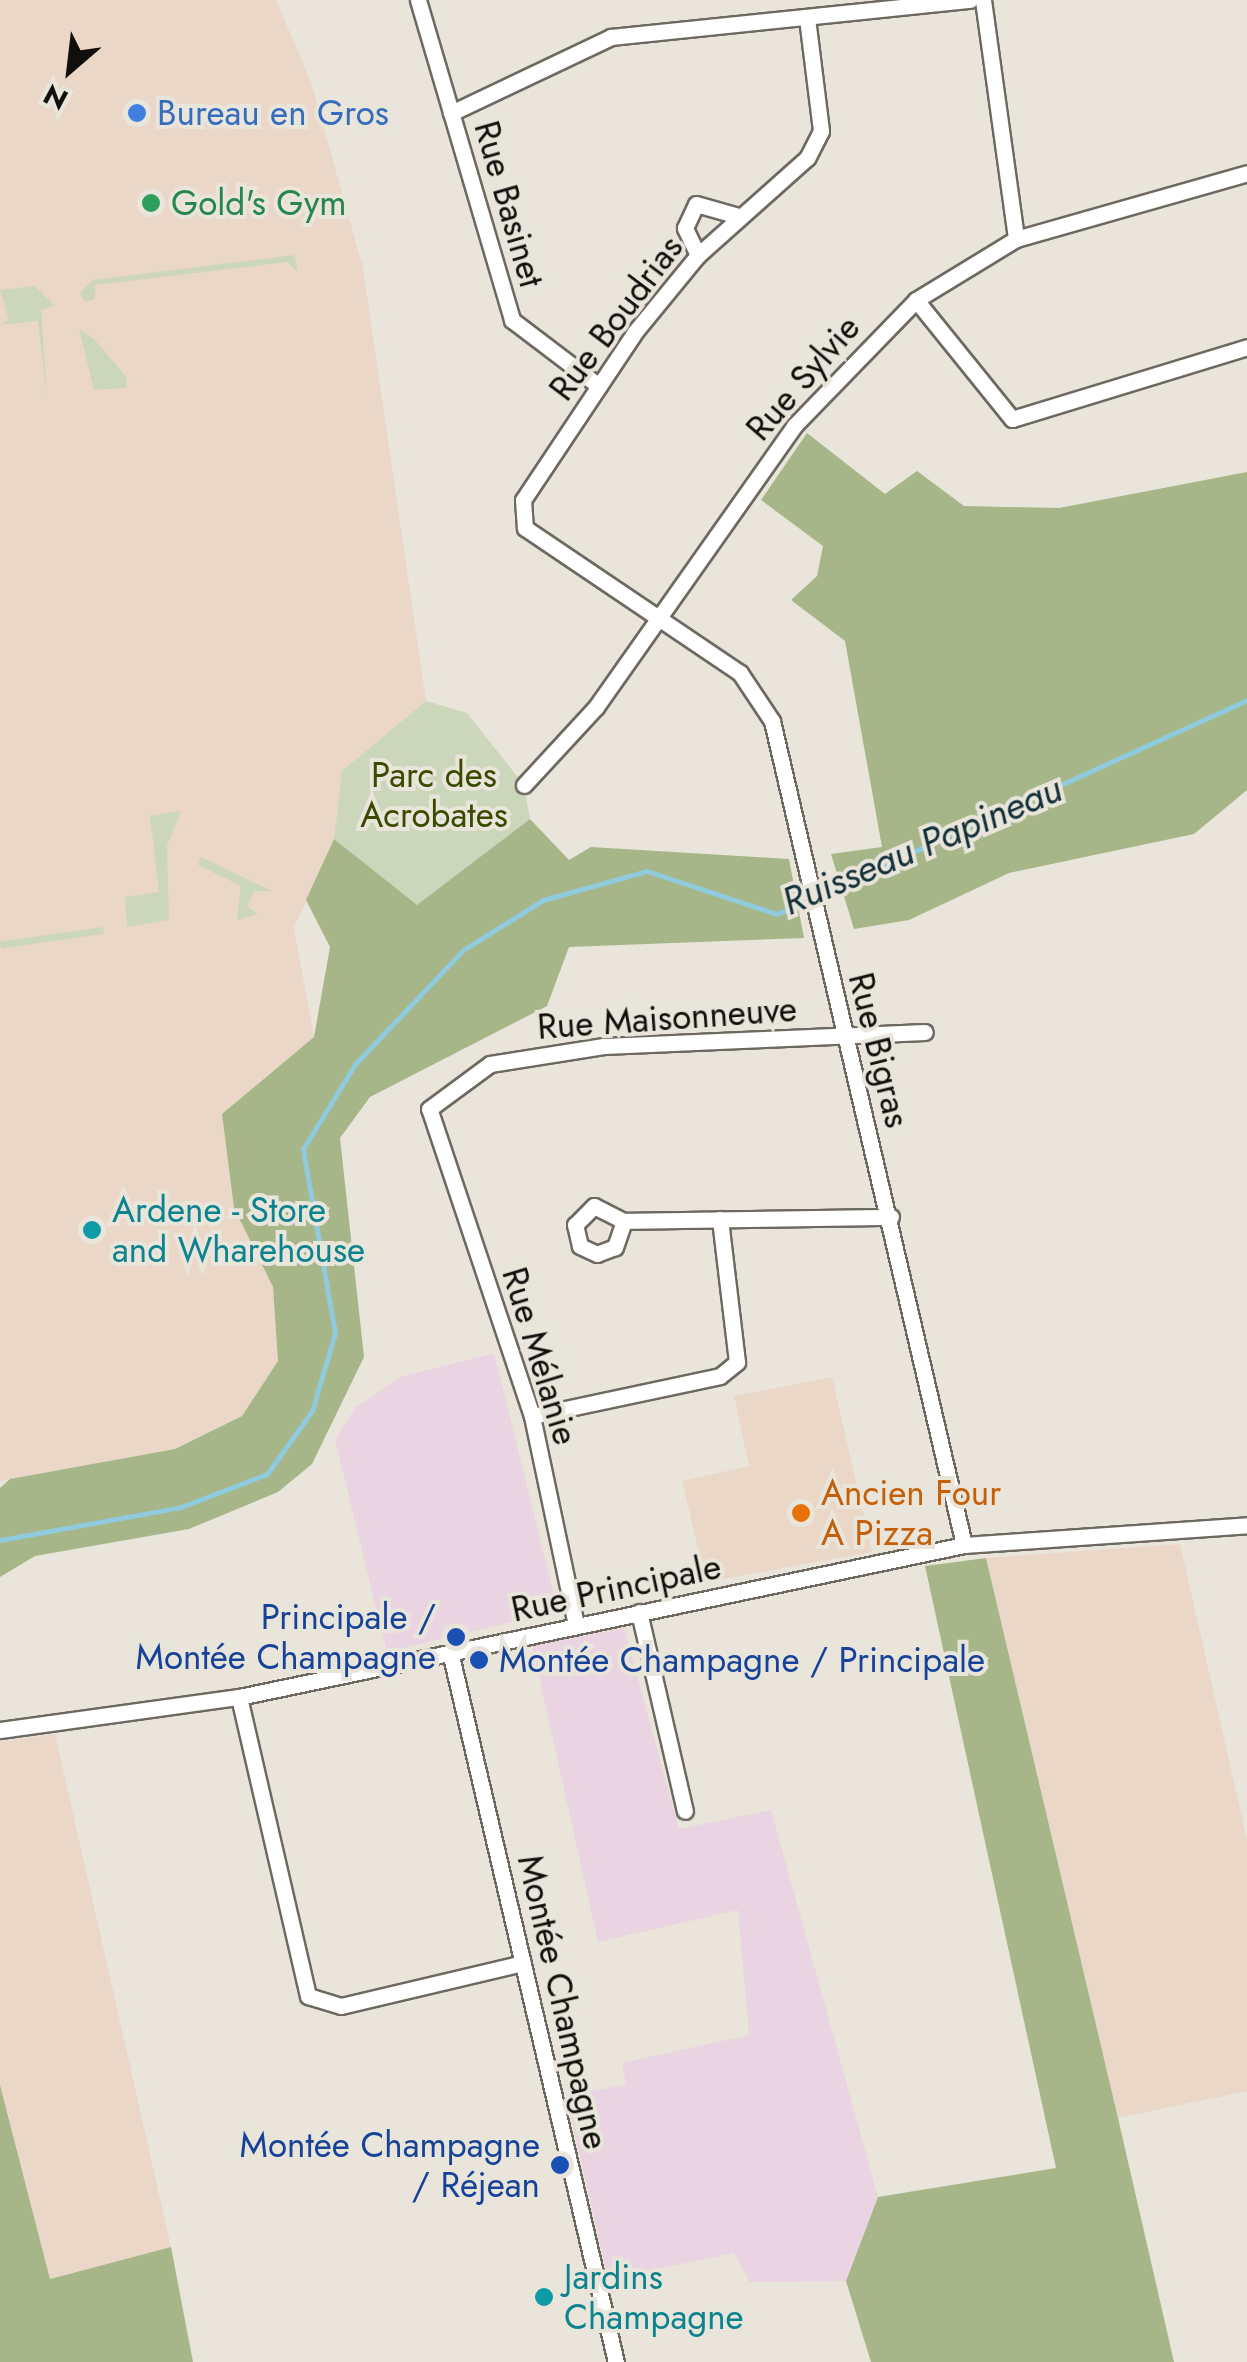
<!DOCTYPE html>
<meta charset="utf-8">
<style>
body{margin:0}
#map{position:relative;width:1247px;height:2362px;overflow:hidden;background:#e9e5da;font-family:Jost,sans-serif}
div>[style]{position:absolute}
.commercial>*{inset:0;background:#ebd7c8}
.industrial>*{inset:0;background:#ead4e1}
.green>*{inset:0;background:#ccd6ba;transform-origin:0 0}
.forest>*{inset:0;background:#a7b688}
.stream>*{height:5px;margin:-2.5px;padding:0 2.5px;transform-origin:2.5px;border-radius:2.5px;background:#90cadd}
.roads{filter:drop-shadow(2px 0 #6d6960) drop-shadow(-2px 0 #6d6960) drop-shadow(0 2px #6d6960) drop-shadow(0 -2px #6d6960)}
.minor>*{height:15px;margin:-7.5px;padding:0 7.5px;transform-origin:7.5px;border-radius:7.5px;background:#fff}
.dots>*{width:28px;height:28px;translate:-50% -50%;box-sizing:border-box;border:5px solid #e9e5da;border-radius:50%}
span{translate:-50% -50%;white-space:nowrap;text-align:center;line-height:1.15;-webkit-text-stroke:8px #e9e5da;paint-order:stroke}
.shop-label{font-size:35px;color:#366cbe}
.left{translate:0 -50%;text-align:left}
.leisure-label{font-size:35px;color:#27864d}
.street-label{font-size:35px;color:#100f0b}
.park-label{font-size:35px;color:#3a4b00}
.culture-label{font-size:35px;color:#0d838f}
.food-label{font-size:35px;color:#c56008}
.transit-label{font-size:35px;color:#164399}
.right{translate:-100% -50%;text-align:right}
.water-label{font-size:38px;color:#14313a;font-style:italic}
.north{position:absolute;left:20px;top:20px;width:100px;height:100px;-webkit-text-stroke:8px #e9e5da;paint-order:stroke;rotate:208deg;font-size:28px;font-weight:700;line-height:40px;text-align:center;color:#100f0b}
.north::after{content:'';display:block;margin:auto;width:35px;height:45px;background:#100f0b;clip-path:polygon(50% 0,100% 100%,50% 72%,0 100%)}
</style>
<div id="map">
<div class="commercial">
<i style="clip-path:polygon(0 0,276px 0,311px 82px,363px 268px,426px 701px,342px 771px,334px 839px,294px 928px,314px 1037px,222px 1114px,234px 1208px,273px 1287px,278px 1361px,242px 1416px,174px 1449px,0 1481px)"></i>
<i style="clip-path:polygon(832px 1377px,872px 1552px,706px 1582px,682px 1481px,749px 1466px,734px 1396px)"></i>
<i style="clip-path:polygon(1180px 1544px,1247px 1840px,1247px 2091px,1118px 2118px,986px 1558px)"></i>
<i style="clip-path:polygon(55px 1734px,171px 2247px,50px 2279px,0 2085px,0 1742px)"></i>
</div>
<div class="industrial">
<i style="clip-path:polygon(494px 1353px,558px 1611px,387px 1652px,335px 1440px,355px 1408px,400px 1377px)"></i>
<i style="clip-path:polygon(624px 1628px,679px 1829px,771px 1810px,878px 2197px,846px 2281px,750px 2282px,734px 2253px,608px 2279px,566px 2095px,626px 2085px,622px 2063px,749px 2035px,738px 1910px,598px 1942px,532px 1646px)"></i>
</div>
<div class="green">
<i style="clip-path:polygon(294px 255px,298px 272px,287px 262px,95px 285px,95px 299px,85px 302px,80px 293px,93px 280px)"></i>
<i style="clip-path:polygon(35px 286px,54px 305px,41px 310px,47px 397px,38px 321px,0 325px,9px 320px,0 290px)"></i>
<i style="clip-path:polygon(79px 329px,95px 340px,127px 378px,127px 388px,94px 390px)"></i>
<i style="clip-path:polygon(426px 701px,467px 713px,524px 785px,530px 819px,417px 906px,334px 839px,342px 771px)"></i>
<i style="clip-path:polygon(181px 811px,167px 846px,169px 920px,127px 927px,125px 897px,159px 892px,150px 816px)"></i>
<i style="clip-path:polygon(201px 857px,272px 891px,254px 891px,247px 906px,258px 914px,237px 920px,241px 886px,198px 865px)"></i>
<i style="left:103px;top:927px;width:7px;height:104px;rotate:82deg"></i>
</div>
<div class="forest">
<i style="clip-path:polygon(807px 433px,885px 494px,917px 471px,964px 506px,1059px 508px,1247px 472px,1247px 790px,1194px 834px,1009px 873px,909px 920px,854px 929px,831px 854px,882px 847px,845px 641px,791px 600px,817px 576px,823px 546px,761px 500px)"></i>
<i style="clip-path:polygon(530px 819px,569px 860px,591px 847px,789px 859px,804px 938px,569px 947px,547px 1006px,370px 1097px,340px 1138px,364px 1357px,312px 1464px,278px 1492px,189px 1529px,35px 1556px,0 1577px,0 1488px,10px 1479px,175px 1449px,242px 1416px,278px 1361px,273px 1287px,234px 1208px,222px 1114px,314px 1037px,330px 947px,306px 900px,334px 839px,417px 905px)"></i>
<i style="clip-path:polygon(986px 1558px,1118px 2118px,1174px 2362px,871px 2362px,846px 2281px,878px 2197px,1056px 2168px,925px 1566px)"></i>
<i style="clip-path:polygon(0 2085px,50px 2279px,171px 2247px,193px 2362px,0 2362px)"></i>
</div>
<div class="stream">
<i style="left:0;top:1540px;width:184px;rotate:-10.3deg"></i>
<i style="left:181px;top:1507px;width:92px;rotate:-21deg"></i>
<i style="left:267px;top:1474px;width:77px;rotate:-54.5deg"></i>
<i style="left:312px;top:1411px;width:81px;rotate:-73.6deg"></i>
<i style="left:335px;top:1333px;width:187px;rotate:-99.9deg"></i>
<i style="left:303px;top:1149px;width:100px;rotate:-58.5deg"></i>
<i style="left:355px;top:1064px;width:157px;rotate:-46.5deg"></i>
<i style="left:463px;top:950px;width:94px;rotate:-32deg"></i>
<i style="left:543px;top:900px;width:108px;rotate:-15.6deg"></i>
<i style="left:647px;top:871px;width:137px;rotate:18.3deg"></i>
<i style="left:777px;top:914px;width:516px;rotate:-24.48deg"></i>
</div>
<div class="roads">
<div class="minor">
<i style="left:418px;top:0;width:334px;rotate:73.6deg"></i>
<i style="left:512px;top:320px;width:109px;rotate:37.2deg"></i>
<i style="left:983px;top:0;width:241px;rotate:82.1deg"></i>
<i style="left:807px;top:18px;width:114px;rotate:82.9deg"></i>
<i style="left:821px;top:131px;width:30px;rotate:117deg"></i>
<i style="left:807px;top:158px;width:146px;rotate:138.3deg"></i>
<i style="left:698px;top:255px;width:99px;rotate:129.3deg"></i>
<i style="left:635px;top:332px;width:202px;rotate:123.7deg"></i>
<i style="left:523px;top:500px;width:28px;rotate:86deg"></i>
<i style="left:525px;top:528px;width:259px;rotate:34deg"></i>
<i style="left:740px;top:673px;width:58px;rotate:56.3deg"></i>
<i style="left:772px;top:721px;width:846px;rotate:76.88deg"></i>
<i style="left:451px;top:113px;width:177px;rotate:-25.4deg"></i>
<i style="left:611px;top:37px;width:361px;rotate:-5.9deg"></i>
<i style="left:698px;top:255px;width:30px;rotate:-116deg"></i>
<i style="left:685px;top:228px;width:26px;rotate:-65deg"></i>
<i style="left:696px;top:204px;width:44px;rotate:15.9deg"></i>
<i style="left:916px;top:300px;width:153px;rotate:51.1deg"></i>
<i style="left:1012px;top:419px;width:246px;rotate:-17deg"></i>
<i style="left:524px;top:785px;width:106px;rotate:-47.3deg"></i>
<i style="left:596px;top:707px;width:344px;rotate:-54.8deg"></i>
<i style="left:794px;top:426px;width:175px;rotate:-45.9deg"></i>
<i style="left:916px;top:300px;width:117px;rotate:-31.4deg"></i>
<i style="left:1016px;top:239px;width:240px;rotate:-15.9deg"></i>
<i style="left:624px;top:1221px;width:28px;rotate:109deg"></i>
<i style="left:615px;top:1247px;width:19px;rotate:159deg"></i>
<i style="left:597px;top:1254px;width:19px;rotate:-155deg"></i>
<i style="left:580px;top:1246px;width:22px;rotate:-103deg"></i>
<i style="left:575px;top:1225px;width:27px;rotate:-45deg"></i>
<i style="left:594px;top:1206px;width:34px;rotate:27deg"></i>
<i style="left:624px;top:1221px;width:267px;rotate:-0.9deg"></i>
<i style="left:532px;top:1416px;width:192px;rotate:-12deg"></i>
<i style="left:720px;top:1376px;width:22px;rotate:-39deg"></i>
<i style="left:737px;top:1362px;width:144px;rotate:-96.8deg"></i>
<i style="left:639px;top:1612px;width:204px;rotate:77deg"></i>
<i style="left:576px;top:1625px;width:214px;rotate:-101.9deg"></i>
<i style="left:532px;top:1416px;width:324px;rotate:-108.5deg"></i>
<i style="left:429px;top:1109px;width:76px;rotate:-36.4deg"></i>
<i style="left:490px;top:1064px;width:115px;rotate:-9deg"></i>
<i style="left:604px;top:1046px;width:321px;rotate:-2.5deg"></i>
<i style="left:451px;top:1656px;width:725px;rotate:76.85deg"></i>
<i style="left:239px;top:1697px;width:307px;rotate:77deg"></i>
<i style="left:308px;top:1996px;width:34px;rotate:17deg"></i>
<i style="left:341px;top:2006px;width:187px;rotate:-13.3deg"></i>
<i style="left:0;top:1730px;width:241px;rotate:-7.9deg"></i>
<i style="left:239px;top:1697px;width:741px;rotate:-11.84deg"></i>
<i style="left:964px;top:1545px;width:284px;rotate:-4deg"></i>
</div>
</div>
<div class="dots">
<i style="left:137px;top:113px;background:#3f7fe0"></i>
<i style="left:151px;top:203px;background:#2e9e5b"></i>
<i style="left:92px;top:1230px;background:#0f9aa8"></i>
<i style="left:801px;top:1513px;background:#e8710a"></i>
<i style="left:456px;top:1637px;background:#1a4fb4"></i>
<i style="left:479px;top:1660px;background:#1a4fb4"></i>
<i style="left:560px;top:2165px;background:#1a4fb4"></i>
<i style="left:544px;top:2297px;background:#0f9aa8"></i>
</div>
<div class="shop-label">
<span class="left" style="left:157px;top:113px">Bureau en Gros</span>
</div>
<div class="leisure-label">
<span class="left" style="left:171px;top:203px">Gold's Gym</span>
</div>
<div class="street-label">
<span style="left:509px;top:204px;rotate:74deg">Rue Basinet</span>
<span style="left:616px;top:318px;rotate:-53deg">Rue Boudrias</span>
<span style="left:803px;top:378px;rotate:-49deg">Rue Sylvie</span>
<span style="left:667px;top:1018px;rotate:-4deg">Rue Maisonneuve</span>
<span style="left:879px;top:1050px;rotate:76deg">Rue Bigras</span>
<span style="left:540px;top:1356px;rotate:73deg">Rue Mélanie</span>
<span style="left:616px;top:1588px;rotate:-12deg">Rue Principale</span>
<span style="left:563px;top:2002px;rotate:77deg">Montée Champagne</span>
</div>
<div class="park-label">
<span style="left:434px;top:795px">Parc des<br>Acrobates</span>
</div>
<div class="culture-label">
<span class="left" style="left:112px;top:1230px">Ardene - Store<br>and Wharehouse</span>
<span class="left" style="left:564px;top:2297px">Jardins<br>Champagne</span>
</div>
<div class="food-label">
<span class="left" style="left:821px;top:1513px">Ancien Four<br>A Pizza</span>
</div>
<div class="transit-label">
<span class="right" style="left:436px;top:1637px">Principale /<br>Montée Champagne</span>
<span class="left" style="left:499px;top:1660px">Montée Champagne / Principale</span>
<span class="right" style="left:540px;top:2165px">Montée Champagne<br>/ Réjean</span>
</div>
<div class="water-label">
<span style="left:922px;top:845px;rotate:-23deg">Ruisseau Papineau</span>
</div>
<div class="north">N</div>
</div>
